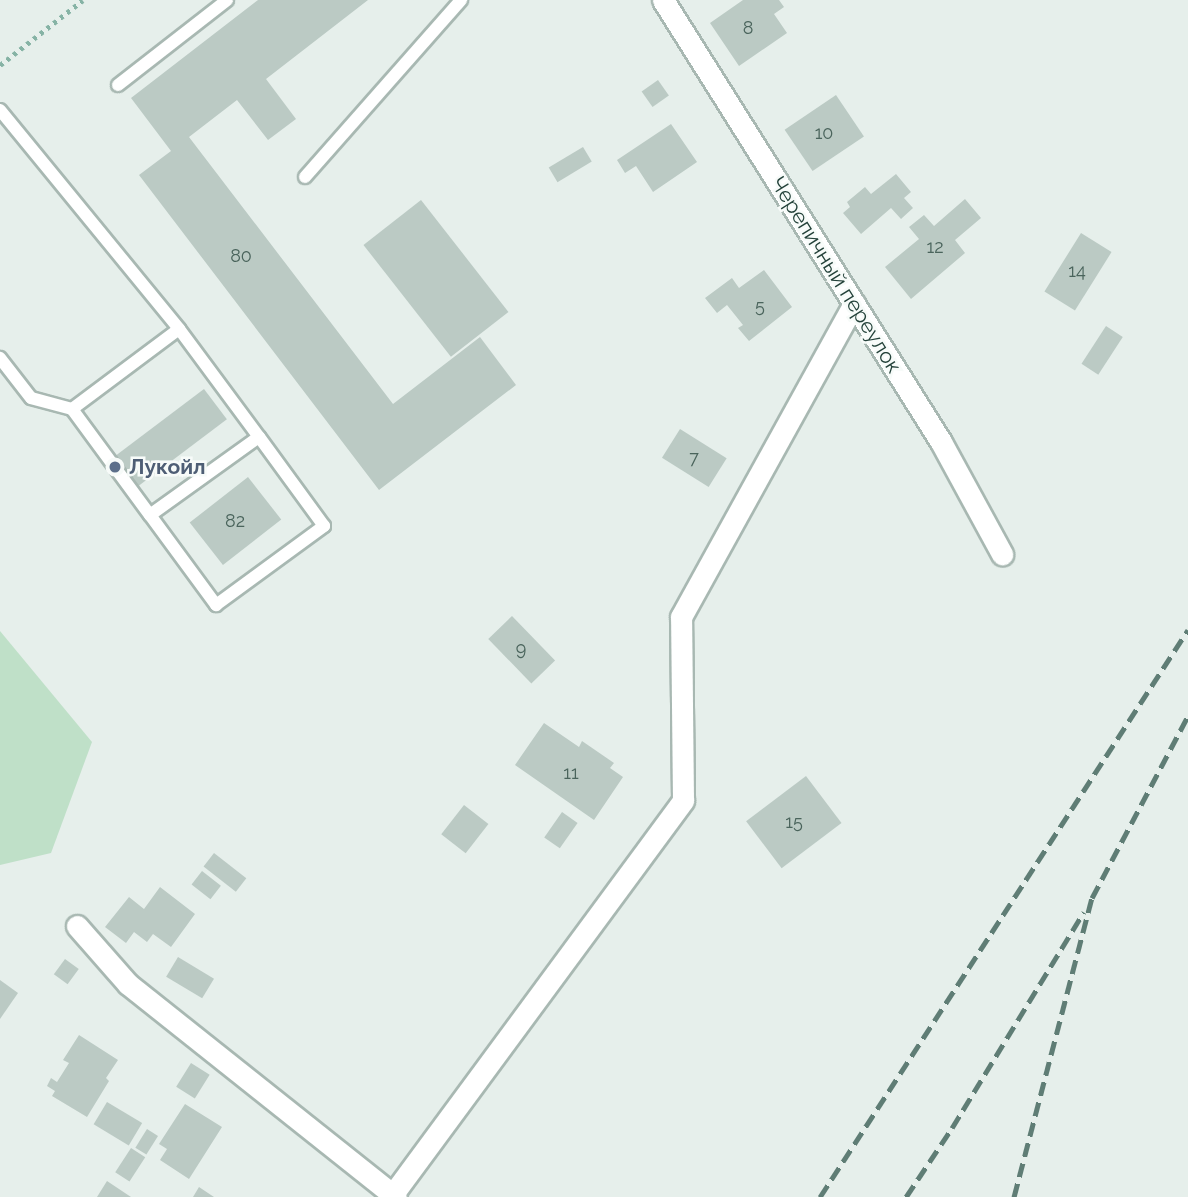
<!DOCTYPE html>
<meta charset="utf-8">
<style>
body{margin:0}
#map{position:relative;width:1188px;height:1197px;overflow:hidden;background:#e6efeb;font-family:Raleway,sans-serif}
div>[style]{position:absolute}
.green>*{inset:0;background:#bfe0c8}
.building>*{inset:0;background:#bbcac4;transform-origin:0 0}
.path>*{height:4.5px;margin-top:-2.25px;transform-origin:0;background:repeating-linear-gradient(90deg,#86b3a5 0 3.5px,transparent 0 8.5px)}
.roads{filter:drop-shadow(2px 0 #a8b8b2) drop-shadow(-2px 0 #a8b8b2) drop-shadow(0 2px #a8b8b2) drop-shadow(0 -2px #a8b8b2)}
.lane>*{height:12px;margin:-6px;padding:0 6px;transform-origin:6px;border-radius:6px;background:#fff}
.street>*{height:21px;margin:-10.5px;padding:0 10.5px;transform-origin:10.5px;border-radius:10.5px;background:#fff}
.rail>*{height:5px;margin-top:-2.5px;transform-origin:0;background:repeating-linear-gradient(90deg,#5f7d75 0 14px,transparent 0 21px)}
.dots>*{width:19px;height:19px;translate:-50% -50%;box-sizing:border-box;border:4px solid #f7fbf9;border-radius:50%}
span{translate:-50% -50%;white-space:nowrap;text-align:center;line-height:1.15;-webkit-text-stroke:5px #f7fbf9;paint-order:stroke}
.number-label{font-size:18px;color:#4a645c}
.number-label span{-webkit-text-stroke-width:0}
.street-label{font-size:21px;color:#24423a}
.service-label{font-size:21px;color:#4e5e75;font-weight:700}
.left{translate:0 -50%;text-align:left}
</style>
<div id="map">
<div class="green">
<i style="clip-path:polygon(0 631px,92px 742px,51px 853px,0 865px)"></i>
</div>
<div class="building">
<i style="clip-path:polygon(258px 0,368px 0,266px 79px,296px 119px,268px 140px,237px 100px,189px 137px,393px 404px,480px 337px,516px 385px,379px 490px,139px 175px,171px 151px,131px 98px)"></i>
<i style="clip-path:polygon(743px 0,779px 0,784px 7px,774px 14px,787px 33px,739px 66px,710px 23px)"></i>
<i style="left:658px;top:80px;width:19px;height:20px;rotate:55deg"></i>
<i style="left:836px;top:95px;width:50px;height:62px;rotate:56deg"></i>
<i style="clip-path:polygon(671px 124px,697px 162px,653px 192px,636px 166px,625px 173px,617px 160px)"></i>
<i style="left:583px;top:147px;width:17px;height:40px;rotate:59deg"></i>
<i style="clip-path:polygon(896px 174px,911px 192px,904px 198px,913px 208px,901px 219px,891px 208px,861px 234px,843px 213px,850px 207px,847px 202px,865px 187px,871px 194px)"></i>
<i style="clip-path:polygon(965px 199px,981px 218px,955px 240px,965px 253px,911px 299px,885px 267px,919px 239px,909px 227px,924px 215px,934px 226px)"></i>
<i style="left:421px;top:200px;width:142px;height:73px;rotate:52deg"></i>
<i style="left:1081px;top:233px;width:36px;height:69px;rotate:32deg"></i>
<i style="clip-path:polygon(764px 270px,792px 307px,749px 341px,738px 328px,743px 325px,727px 305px,717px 313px,705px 298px,732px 278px,739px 288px)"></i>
<i style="left:1106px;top:326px;width:20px;height:45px;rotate:33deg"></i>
<i style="left:204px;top:389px;width:38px;height:112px;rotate:53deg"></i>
<i style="left:680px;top:429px;width:55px;height:34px;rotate:32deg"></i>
<i style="left:248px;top:477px;width:54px;height:74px;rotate:52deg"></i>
<i style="left:512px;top:616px;width:62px;height:33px;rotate:46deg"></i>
<i style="clip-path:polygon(544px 723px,579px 747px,582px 741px,614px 763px,610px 768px,623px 777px,594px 820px,515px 765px)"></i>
<i style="left:806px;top:776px;width:59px;height:75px;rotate:53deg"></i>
<i style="left:464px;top:805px;width:31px;height:37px;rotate:38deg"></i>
<i style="left:562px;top:812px;width:19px;height:31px;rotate:35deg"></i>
<i style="left:214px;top:853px;width:41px;height:17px;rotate:38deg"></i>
<i style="left:202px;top:871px;width:24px;height:17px;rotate:38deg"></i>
<i style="clip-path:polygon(160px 887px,195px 914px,171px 947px,153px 934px,147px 942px,134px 932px,126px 943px,105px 927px,129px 897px,144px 909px)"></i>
<i style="left:178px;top:957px;width:42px;height:23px;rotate:31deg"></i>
<i style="left:65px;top:959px;width:17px;height:19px;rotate:36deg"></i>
<i style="clip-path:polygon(0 980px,18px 993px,0 1019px)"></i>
<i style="clip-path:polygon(79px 1035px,118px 1060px,106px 1078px,109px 1081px,87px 1117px,52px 1096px,55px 1091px,47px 1086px,51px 1078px,57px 1082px,69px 1063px,63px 1060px)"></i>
<i style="left:191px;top:1063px;width:22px;height:28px;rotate:32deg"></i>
<i style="left:107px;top:1102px;width:41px;height:26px;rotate:31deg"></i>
<i style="clip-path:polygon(185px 1104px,222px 1127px,189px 1179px,160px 1160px,167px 1149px,159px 1144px)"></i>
<i style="left:147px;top:1129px;width:13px;height:22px;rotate:32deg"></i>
<i style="left:131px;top:1148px;width:17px;height:29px;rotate:33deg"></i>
<i style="clip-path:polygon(107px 1181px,131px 1197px,97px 1197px)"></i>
<i style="clip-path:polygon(199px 1187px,214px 1197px,193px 1197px)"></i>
</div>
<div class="path">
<i style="left:0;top:65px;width:105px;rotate:-38.1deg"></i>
</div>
<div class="roads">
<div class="lane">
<i style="left:118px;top:85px;width:138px;rotate:-37.9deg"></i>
<i style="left:0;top:110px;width:283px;rotate:50.7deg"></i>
<i style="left:179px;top:329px;width:134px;rotate:143.2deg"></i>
<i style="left:72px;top:409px;width:42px;rotate:-165deg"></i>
<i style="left:31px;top:398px;width:51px;rotate:-127.8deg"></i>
<i style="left:305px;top:177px;width:236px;rotate:-48.6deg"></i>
<i style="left:72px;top:409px;width:132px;rotate:53.7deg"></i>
<i style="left:150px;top:515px;width:134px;rotate:-35.6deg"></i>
<i style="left:259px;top:437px;width:134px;rotate:-126.5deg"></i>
<i style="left:150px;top:515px;width:112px;rotate:53.7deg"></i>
<i style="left:216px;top:605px;width:134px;rotate:-36.2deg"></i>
<i style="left:324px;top:526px;width:110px;rotate:-126.1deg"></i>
</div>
<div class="street">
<i style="left:663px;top:0;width:522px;rotate:57.83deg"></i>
<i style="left:941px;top:442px;width:128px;rotate:61.4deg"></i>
<i style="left:77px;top:926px;width:77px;rotate:48.7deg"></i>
<i style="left:128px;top:984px;width:342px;rotate:38.5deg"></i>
<i style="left:393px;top:1194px;width:489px;rotate:-53.6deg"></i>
<i style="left:683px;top:800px;width:183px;rotate:-90.6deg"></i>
<i style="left:681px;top:617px;width:358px;rotate:-61.1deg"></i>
</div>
</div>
<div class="rail">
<i style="left:820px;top:1197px;width:676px;rotate:-57.02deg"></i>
<i style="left:906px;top:1197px;width:83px;rotate:-56.3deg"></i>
<i style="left:952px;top:1128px;width:253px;rotate:-58.6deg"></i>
<i style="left:1014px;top:1197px;width:309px;rotate:-75.4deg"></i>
<i style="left:1092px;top:898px;width:206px;rotate:-62.2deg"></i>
</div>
<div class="dots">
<i style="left:115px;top:467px;background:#5c6f8a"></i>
</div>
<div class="number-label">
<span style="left:748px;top:28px">8</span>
<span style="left:824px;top:133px">10</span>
<span style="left:935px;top:247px">12</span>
<span style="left:241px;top:256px">80</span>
<span style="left:1077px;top:271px">14</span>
<span style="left:760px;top:306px">5</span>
<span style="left:694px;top:458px">7</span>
<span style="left:235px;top:521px">82</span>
<span style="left:521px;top:649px">9</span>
<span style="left:571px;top:773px">11</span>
<span style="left:794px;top:822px">15</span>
</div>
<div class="street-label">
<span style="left:836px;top:275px;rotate:58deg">Черепичный переулок</span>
</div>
<div class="service-label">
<span class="left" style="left:129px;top:467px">Лукойл</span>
</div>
</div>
